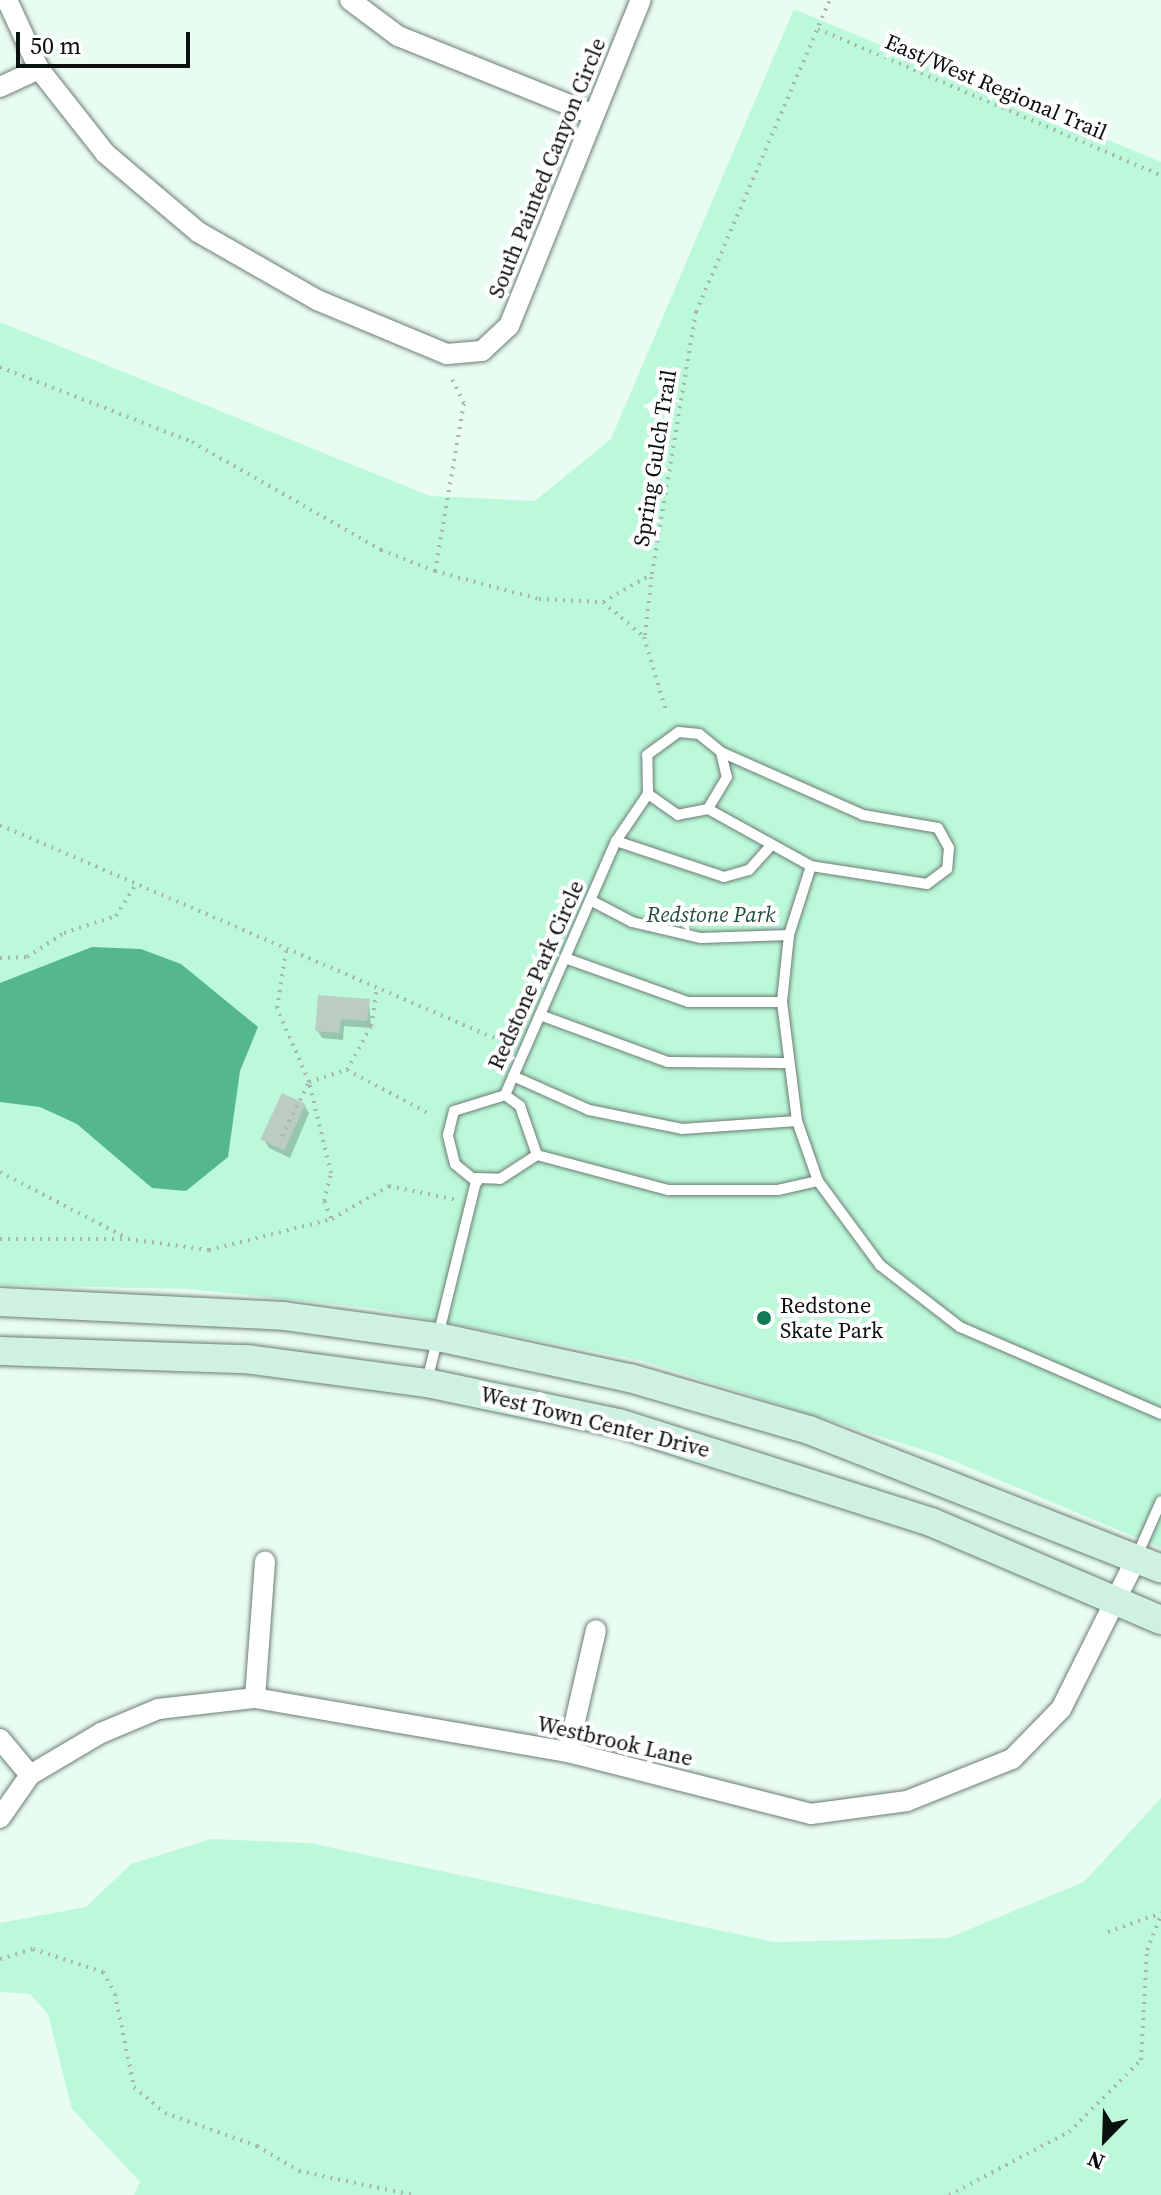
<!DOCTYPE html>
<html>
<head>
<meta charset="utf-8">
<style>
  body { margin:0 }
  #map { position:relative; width:1161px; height:2195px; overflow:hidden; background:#e9fcf1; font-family:"Source Serif 4",serif }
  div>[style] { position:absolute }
  .green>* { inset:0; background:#bcf9da }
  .water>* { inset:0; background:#54b88c }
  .shadow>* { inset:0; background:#0003 }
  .building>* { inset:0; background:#bbcdc3; transform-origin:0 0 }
  .path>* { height:4px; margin-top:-2px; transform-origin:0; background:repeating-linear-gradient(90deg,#a6b5ad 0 2px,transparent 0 8px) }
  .roads { filter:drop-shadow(0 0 2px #6c7d74) drop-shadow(0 0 2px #6c7d74) }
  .lane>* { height:10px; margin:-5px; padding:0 5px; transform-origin:5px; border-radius:5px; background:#fff }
  .street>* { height:20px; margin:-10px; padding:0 10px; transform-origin:10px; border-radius:10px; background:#fff }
  .secondary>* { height:28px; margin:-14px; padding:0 14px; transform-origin:14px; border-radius:14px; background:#cef1e2 }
  .dots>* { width:22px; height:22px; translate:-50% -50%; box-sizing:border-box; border:4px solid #fff; border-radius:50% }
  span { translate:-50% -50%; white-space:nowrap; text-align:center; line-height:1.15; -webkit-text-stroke:8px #fff; paint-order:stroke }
  .street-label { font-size:22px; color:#0a100d }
  .park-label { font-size:22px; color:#234d3a; font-style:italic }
  .poi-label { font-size:22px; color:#0a100d }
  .left { translate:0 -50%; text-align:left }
  .north { position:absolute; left:1065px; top:2099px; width:80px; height:80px; -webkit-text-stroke:6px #fff; paint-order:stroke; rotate:203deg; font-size:22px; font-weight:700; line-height:32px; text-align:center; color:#0a100d }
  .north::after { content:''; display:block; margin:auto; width:28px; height:36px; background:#0a100d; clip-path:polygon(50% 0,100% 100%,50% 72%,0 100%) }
  .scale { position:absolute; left:16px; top:32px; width:174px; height:36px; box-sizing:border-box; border:4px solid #0a100d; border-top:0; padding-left:10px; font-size:24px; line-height:28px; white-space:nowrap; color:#0a100d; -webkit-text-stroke:6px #fff; paint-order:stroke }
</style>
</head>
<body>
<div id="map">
  <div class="green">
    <i style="clip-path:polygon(794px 9px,1161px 162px,1161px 1548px,942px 1456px,639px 1360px,370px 1308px,189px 1289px,0 1285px,0 322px,430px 496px,535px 501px,611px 439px)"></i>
    <i style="clip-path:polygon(1161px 1798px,1161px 2195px,134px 2195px,140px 2182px,72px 2109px,48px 2014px,30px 1994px,0 1992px,0 1923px,86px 1907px,131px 1864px,211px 1839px,310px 1843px,774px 1942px,948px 1938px,1084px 1882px)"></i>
  </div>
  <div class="water">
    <i style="clip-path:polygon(92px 947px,141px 949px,181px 964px,258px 1027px,240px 1071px,228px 1157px,186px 1191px,152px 1188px,77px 1124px,40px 1107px,0 1102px,0 983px)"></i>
  </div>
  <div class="shadow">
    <i style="clip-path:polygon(369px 1001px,371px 1028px,344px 1026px,343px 1040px,322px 1038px,317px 1030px)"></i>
    <i style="clip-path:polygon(305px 1106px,309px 1113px,290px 1158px,269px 1148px,264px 1140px)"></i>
  </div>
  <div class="building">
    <i style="clip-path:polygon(318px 995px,370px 999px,367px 1021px,341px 1019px,339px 1033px,315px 1031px)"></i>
    <i style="left:282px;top:1093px;width:26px;height:51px;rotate:25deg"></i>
  </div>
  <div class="path">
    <i style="left:818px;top:29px;width:373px;rotate:23.1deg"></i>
    <i style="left:0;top:367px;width:206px;rotate:21.3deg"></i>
    <i style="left:192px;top:442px;width:218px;rotate:29.7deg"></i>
    <i style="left:381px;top:550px;width:58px;rotate:21.3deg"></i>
    <i style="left:435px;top:571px;width:108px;rotate:15.1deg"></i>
    <i style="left:539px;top:599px;width:64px;rotate:2.7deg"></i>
    <i style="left:603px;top:602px;width:56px;rotate:-29.7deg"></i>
    <i style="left:652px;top:574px;width:266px;rotate:-80.5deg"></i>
    <i style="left:696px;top:312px;width:340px;rotate:-66.8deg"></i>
    <i style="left:435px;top:571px;width:170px;rotate:-80.2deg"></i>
    <i style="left:464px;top:403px;width:30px;rotate:-117deg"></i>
    <i style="left:603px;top:602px;width:54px;rotate:40.5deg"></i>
    <i style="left:644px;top:637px;width:77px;rotate:73.4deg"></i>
    <i style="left:645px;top:635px;width:61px;rotate:-83.5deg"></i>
    <i style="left:0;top:825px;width:553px;rotate:23.32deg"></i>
    <i style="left:0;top:958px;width:27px;rotate:-2deg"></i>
    <i style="left:27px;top:957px;width:44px;rotate:-33deg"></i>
    <i style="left:64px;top:933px;width:55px;rotate:-18.1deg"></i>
    <i style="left:116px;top:916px;width:39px;rotate:-58deg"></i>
    <i style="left:347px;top:1070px;width:50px;rotate:-61.4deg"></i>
    <i style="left:371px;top:1026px;width:38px;rotate:-81deg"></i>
    <i style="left:282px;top:1136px;width:60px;rotate:-63.4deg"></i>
    <i style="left:309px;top:1082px;width:81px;rotate:-113.4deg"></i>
    <i style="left:277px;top:1008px;width:58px;rotate:-81deg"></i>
    <i style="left:0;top:1172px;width:141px;rotate:27.5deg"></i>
    <i style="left:331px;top:1218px;width:18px;rotate:-112deg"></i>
    <i style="left:324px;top:1201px;width:29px;rotate:-76deg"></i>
    <i style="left:331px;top:1173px;width:94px;rotate:-103.6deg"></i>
    <i style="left:309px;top:1082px;width:40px;rotate:-18deg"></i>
    <i style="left:347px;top:1070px;width:96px;rotate:27.9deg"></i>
    <i style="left:0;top:1239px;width:128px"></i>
    <i style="left:128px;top:1239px;width:82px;rotate:7.7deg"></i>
    <i style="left:209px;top:1250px;width:127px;rotate:-14.1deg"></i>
    <i style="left:332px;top:1219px;width:66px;rotate:-30.1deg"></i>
    <i style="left:389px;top:1186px;width:69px;rotate:11.6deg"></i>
    <i style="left:1108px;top:1932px;width:56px;rotate:-19.7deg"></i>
    <i style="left:0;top:1959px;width:34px;rotate:-17deg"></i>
    <i style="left:33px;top:1949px;width:74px;rotate:18.2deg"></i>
    <i style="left:103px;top:1972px;width:25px;rotate:61deg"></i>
    <i style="left:115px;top:1994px;width:95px;rotate:78.5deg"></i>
    <i style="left:134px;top:2087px;width:40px;rotate:40deg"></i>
    <i style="left:165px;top:2113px;width:98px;rotate:19.7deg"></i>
    <i style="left:257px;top:2146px;width:49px;rotate:30.8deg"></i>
    <i style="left:299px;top:2171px;width:116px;rotate:11.9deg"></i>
    <i style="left:949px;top:2195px;width:136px;rotate:-27.7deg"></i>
    <i style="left:1069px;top:2132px;width:102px;rotate:-45deg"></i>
    <i style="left:1141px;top:2060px;width:110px;rotate:-86.9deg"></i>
    <i style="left:1147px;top:1950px;width:38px;rotate:-68deg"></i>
  </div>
  <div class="roads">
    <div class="lane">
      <i style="left:721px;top:752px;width:155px;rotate:23.9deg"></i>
      <i style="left:863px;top:815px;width:76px;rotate:9.8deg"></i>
      <i style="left:938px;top:828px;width:23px;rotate:61deg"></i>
      <i style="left:949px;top:848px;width:21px;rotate:95deg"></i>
      <i style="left:947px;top:869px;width:25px;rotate:143deg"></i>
      <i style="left:927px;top:884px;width:117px;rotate:-171.2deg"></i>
      <i style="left:811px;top:866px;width:72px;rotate:107.7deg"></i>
      <i style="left:789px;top:935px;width:67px;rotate:96deg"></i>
      <i style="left:782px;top:1002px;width:120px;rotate:82.8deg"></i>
      <i style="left:797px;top:1121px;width:64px;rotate:70.7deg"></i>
      <i style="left:818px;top:1181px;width:104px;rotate:53.6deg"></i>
      <i style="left:880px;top:1265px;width:101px;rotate:37.8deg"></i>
      <i style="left:960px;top:1327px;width:219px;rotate:23.4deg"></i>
      <i style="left:708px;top:809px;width:118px;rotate:29deg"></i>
      <i style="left:616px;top:841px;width:114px;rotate:18.4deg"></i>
      <i style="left:724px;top:877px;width:26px;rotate:-16deg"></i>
      <i style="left:749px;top:870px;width:31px;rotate:-48deg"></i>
      <i style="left:590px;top:900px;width:47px;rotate:27.6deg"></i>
      <i style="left:632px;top:922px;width:71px;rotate:13.1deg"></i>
      <i style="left:701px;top:938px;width:88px;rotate:-2deg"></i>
      <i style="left:565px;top:958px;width:131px;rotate:19.7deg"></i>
      <i style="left:688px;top:1002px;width:94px"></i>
      <i style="left:540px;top:1015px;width:136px;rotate:20.2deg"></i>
      <i style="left:668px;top:1062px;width:117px;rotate:0.5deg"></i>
      <i style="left:513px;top:1076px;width:83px;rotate:24.1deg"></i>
      <i style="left:589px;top:1110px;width:95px;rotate:11.5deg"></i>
      <i style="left:682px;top:1129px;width:115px;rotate:-4deg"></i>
      <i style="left:505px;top:1095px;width:19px;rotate:36deg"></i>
      <i style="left:520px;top:1106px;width:52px;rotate:70.9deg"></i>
      <i style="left:477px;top:1182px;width:28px;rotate:-141deg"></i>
      <i style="left:455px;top:1164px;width:30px;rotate:-104deg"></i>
      <i style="left:448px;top:1135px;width:25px;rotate:-76deg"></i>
      <i style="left:454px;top:1111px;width:53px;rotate:-17.4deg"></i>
      <i style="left:505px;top:1095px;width:277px;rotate:-66.4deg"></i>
      <i style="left:616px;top:841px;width:57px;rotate:-55.8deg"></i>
      <i style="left:648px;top:794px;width:39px;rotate:-91deg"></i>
      <i style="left:647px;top:755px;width:39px;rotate:-36deg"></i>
      <i style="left:679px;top:732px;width:20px;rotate:6deg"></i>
      <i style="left:699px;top:734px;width:28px;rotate:39deg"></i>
      <i style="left:721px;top:752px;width:26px;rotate:77deg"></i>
      <i style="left:727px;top:777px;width:37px;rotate:121deg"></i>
      <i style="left:708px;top:809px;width:31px;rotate:169deg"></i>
      <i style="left:678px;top:815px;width:37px;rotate:-145deg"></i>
      <i style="left:427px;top:1381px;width:209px;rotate:-76.2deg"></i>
      <i style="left:477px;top:1178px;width:23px;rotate:2deg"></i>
      <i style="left:500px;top:1179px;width:44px;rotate:-33deg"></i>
      <i style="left:537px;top:1155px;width:136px;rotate:15deg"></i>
      <i style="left:668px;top:1190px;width:110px"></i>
      <i style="left:778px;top:1190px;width:41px;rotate:-12.7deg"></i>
      <i style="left:1136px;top:1558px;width:62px;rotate:-66.3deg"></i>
    </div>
    <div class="street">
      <i style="left:7px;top:0;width:76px;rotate:65.1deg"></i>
      <i style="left:39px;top:69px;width:107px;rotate:51.8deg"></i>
      <i style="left:105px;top:153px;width:122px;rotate:40.3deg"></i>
      <i style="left:198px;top:232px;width:137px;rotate:29.7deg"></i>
      <i style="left:317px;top:300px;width:141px;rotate:22.6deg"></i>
      <i style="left:447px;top:354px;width:35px;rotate:-5deg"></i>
      <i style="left:482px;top:351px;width:37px;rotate:-43deg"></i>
      <i style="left:509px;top:326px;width:352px;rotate:-68deg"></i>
      <i style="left:350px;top:0;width:60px;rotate:36.9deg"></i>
      <i style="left:398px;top:36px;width:209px;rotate:21.9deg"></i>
      <i style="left:0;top:87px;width:43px;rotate:-24.8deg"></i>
      <i style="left:255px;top:1698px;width:137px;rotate:-85.8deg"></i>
      <i style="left:0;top:1739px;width:47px;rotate:50.2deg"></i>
      <i style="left:568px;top:1752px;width:125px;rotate:-77.1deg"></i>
      <i style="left:0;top:1818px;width:52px;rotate:-55.1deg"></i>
      <i style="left:30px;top:1775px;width:82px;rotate:-30.6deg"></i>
      <i style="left:101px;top:1733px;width:62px;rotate:-22.8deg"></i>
      <i style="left:158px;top:1709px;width:98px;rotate:-6.5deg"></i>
      <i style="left:255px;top:1698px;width:318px;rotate:9.8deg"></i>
      <i style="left:568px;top:1752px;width:251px;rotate:14.3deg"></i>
      <i style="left:811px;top:1814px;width:97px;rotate:-7.7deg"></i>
      <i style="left:907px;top:1801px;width:113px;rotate:-21.8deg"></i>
      <i style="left:1012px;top:1759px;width:70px;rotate:-45.6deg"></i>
      <i style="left:1061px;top:1709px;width:168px;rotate:-63.4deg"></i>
    </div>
    <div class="secondary">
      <i style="left:0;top:1302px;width:284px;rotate:2.8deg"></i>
      <i style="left:284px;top:1316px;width:155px;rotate:7.8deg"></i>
      <i style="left:438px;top:1337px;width:196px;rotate:12.1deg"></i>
      <i style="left:630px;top:1378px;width:186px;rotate:16.2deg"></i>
      <i style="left:809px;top:1430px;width:378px;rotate:21.5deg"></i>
      <i style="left:0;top:1351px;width:246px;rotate:1.9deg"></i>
      <i style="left:246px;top:1359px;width:183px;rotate:7.6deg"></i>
      <i style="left:427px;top:1383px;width:196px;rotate:11.8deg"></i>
      <i style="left:619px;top:1423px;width:327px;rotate:17.6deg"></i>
      <i style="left:931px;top:1522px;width:250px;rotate:23.1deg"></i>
    </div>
  </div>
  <div class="dots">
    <i style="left:764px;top:1318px;background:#117b56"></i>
  </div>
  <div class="street-label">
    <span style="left:996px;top:87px;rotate:23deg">East/West Regional Trail</span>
    <span style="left:547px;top:168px;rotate:-68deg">South Painted Canyon Circle</span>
    <span style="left:655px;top:458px;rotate:-81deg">Spring Gulch Trail</span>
    <span style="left:536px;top:975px;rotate:-66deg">Redstone Park Circle</span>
    <span style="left:595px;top:1422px;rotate:14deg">West Town Center Drive</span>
    <span style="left:615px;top:1741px;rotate:13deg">Westbrook Lane</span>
  </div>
  <div class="park-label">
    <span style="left:711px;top:915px">Redstone Park</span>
  </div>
  <div class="poi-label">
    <span class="left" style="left:780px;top:1318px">Redstone<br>Skate Park</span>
  </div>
  <div class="north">N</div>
  <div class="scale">50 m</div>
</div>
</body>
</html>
